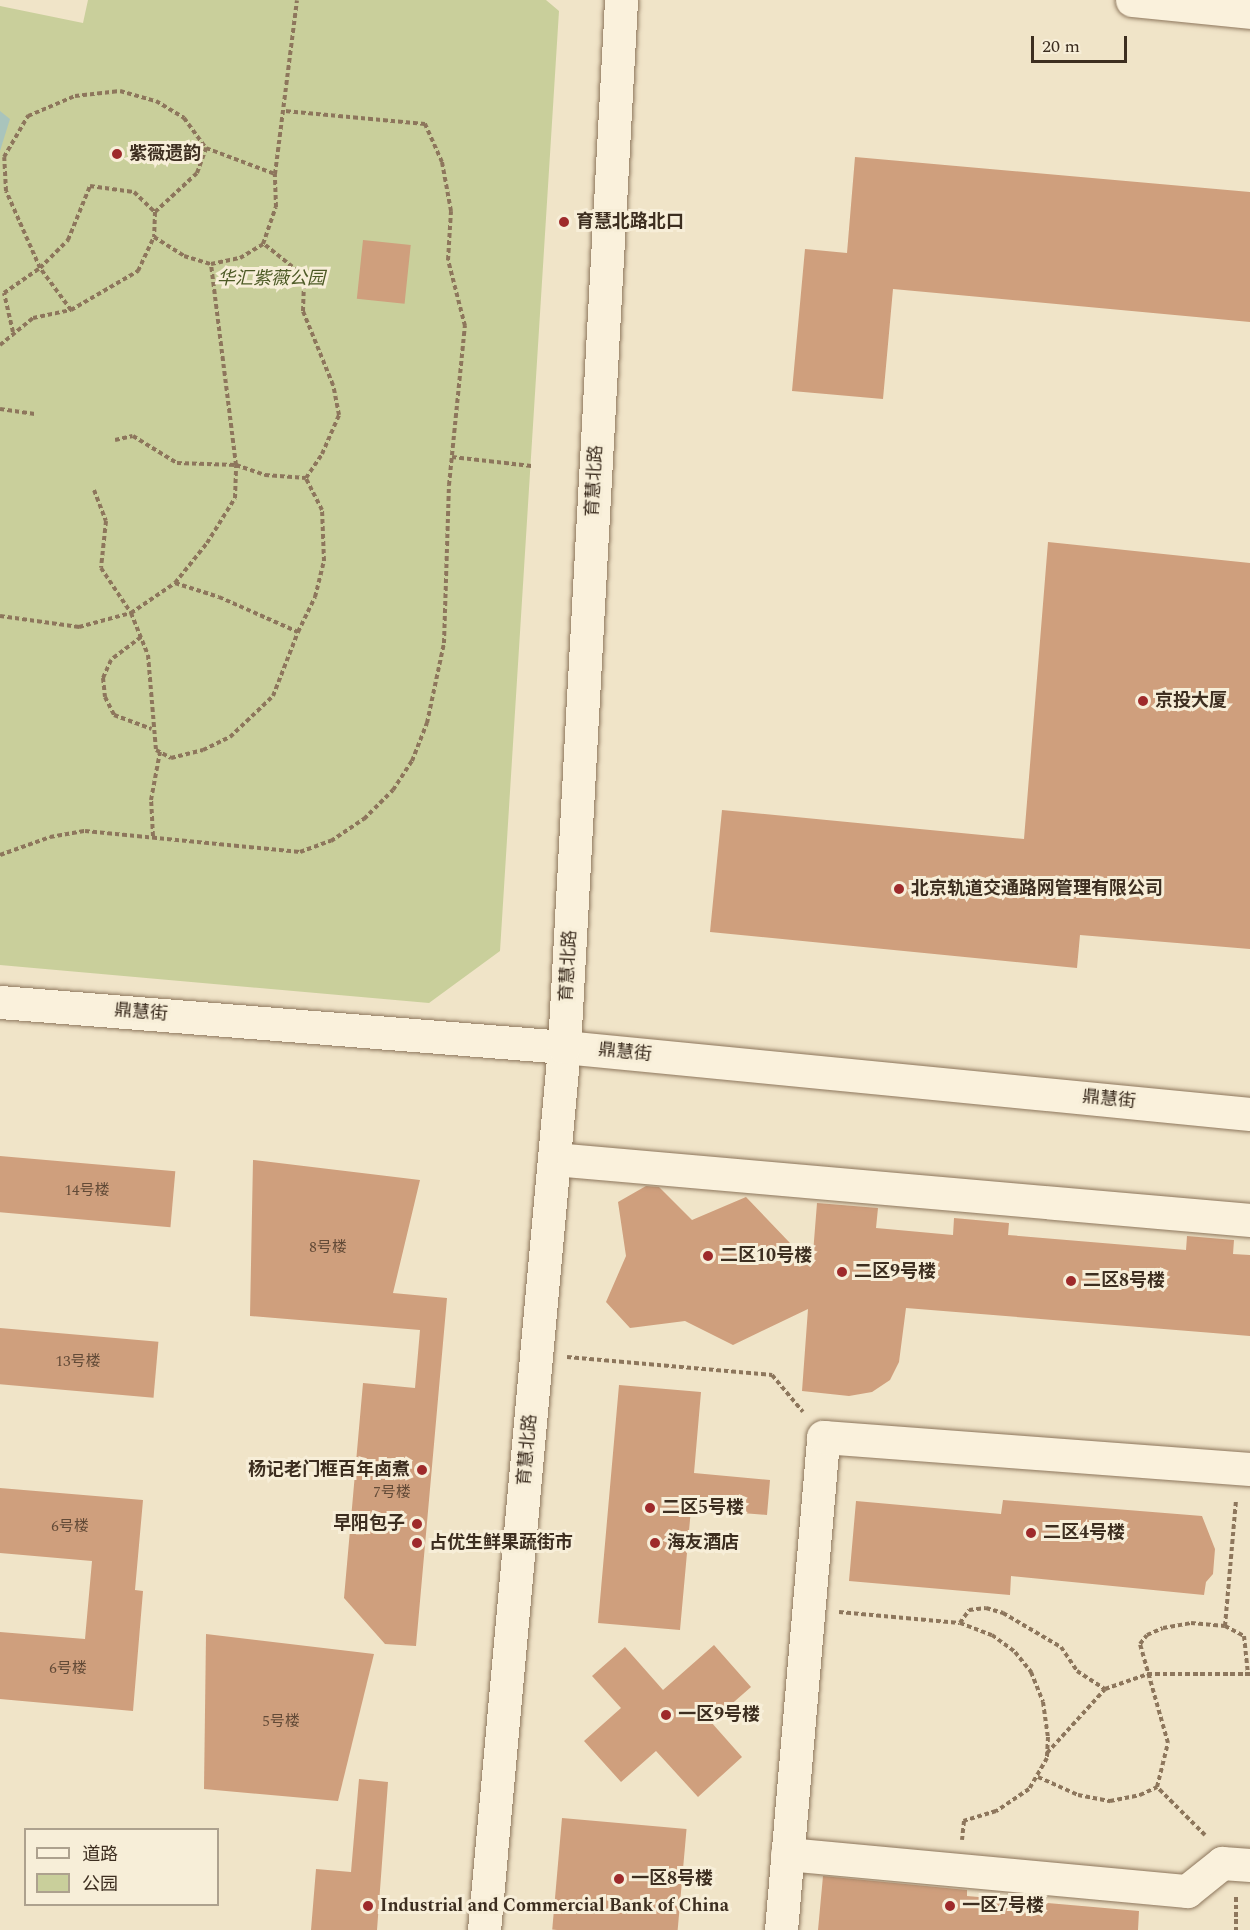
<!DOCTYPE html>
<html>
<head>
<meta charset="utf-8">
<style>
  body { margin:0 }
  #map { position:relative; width:1250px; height:1930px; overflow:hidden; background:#f0e4c8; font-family:Spectral,"Noto Sans SC",serif }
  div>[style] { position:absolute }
  .green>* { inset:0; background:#c9cf9b }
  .water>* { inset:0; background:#a9c4bc }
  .building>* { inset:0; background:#cf9f7d; transform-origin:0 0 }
  .path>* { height:4px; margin-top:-2px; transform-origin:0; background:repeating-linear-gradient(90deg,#8d765c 0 4.5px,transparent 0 7.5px) }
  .roads { filter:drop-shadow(0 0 2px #8d765c) drop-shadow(0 0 2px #8d765c) }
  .minor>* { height:33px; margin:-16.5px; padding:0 16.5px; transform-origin:16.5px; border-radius:16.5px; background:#faf1dc }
  .dots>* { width:16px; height:16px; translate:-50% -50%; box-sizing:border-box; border:3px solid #f7eed8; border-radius:50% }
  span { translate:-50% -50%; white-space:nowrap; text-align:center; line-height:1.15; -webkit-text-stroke:6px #f7eed8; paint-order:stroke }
  .number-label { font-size:15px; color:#624a37 }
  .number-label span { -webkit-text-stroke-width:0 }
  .poi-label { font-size:18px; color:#3d2e20; font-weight:700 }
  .left { translate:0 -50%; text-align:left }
  .right { translate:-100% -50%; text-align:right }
  .park-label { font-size:18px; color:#4d5a26; font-style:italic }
  .street-label { font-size:18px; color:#3d2e20 }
  .legend { position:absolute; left:24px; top:1828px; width:195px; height:78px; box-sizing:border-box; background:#f7eed8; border:2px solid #ada18e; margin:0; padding:8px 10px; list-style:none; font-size:18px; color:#3d2e20 }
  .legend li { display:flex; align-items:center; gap:12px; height:30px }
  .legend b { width:30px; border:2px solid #ada18e }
  .scale { position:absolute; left:1031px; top:36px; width:96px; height:27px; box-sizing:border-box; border:3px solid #3d2e20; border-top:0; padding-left:8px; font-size:18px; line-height:21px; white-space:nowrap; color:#3d2e20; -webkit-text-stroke:4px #f7eed8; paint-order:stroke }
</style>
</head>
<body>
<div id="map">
  <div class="green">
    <i style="clip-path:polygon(88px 0,546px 0,559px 11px,500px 951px,429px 1003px,0 965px,0 6px,83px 23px)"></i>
  </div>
  <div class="water">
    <i style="clip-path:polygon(0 111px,10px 119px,0 151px)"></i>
  </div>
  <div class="building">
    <i style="clip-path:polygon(855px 157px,1250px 192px,1250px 322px,893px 289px,883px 399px,792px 391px,805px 249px,847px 253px)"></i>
    <i style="left:363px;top:240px;width:48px;height:59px;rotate:6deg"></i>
    <i style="clip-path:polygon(1048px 542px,1250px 563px,1250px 949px,1080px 935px,1077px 968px,710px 932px,722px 810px,1024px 839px)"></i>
    <i style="left:0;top:1156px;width:176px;height:56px;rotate:5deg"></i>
    <i style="clip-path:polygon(253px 1160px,420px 1180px,393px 1293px,447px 1298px,416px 1646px,385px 1644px,344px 1598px,363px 1383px,415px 1388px,420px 1330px,250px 1316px)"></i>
    <i style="clip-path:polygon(646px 1186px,659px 1187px,692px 1220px,746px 1197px,812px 1266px,817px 1203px,878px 1208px,876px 1228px,953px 1235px,954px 1218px,1009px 1223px,1008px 1235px,1186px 1250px,1187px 1236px,1234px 1240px,1233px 1254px,1250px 1255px,1250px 1336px,906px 1308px,899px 1362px,890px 1380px,872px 1392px,849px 1396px,802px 1391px,808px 1309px,733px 1345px,685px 1321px,630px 1328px,606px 1302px,626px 1256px,618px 1202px)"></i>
    <i style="left:0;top:1328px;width:159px;height:56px;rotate:5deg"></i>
    <i style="clip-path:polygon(619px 1385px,701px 1392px,694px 1473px,770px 1480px,767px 1515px,691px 1509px,680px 1630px,598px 1623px)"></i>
    <i style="clip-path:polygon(0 1488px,143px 1500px,135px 1590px,143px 1591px,133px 1711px,0 1699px,0 1632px,85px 1639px,92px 1561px,0 1553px)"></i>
    <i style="clip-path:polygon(1003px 1500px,1202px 1516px,1215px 1549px,1213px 1574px,1206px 1582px,1204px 1595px,1011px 1576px,1010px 1595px,849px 1581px,856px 1501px,1001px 1514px)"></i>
    <i style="clip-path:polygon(206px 1634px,374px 1654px,338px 1801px,204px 1789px)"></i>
    <i style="clip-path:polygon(714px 1645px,751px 1687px,711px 1722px,742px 1757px,698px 1797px,656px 1751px,621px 1782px,584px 1741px,621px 1708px,592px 1676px,625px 1647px,663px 1690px)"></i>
    <i style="clip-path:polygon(359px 1779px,388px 1782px,377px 1930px,311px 1930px,316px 1869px,351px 1872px)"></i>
    <i style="left:562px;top:1818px;width:125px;height:112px;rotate:5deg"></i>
    <i style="clip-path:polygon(823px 1876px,967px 1890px,967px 1896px,1139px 1911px,1138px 1930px,818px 1930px)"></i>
  </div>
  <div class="path">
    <i style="left:155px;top:212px;width:57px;rotate:-42.9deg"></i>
    <i style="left:197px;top:173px;width:27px;rotate:-70deg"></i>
    <i style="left:71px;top:310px;width:52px;rotate:-126.4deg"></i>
    <i style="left:40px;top:268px;width:84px;rotate:-113.8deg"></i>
    <i style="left:6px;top:191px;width:34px;rotate:-93deg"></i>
    <i style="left:4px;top:157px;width:48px;rotate:-59.7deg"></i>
    <i style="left:28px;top:116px;width:51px;rotate:-23.1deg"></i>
    <i style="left:75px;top:96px;width:45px;rotate:-6.3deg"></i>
    <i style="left:120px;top:91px;width:37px;rotate:16deg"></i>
    <i style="left:156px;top:101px;width:33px;rotate:31deg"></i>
    <i style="left:184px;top:118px;width:37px;rotate:54deg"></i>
    <i style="left:206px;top:148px;width:74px;rotate:20.6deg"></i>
    <i style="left:13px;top:332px;width:40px;rotate:-103deg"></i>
    <i style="left:4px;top:293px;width:44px;rotate:-34.8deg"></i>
    <i style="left:40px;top:268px;width:40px;rotate:-45deg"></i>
    <i style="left:68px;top:240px;width:58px;rotate:-67.8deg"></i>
    <i style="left:90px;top:186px;width:44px;rotate:7.8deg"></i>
    <i style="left:134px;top:192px;width:29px;rotate:44deg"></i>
    <i style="left:155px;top:212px;width:25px;rotate:92deg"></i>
    <i style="left:0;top:345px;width:43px;rotate:-39.3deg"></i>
    <i style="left:33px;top:318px;width:39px;rotate:-12deg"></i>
    <i style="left:71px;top:310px;width:78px;rotate:-30.2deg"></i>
    <i style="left:138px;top:271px;width:38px;rotate:-65deg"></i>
    <i style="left:154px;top:237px;width:36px;rotate:32deg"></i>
    <i style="left:184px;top:256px;width:28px;rotate:17deg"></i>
    <i style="left:211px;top:264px;width:30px;rotate:-12deg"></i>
    <i style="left:240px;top:258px;width:27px;rotate:-31deg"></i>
    <i style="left:263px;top:244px;width:39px;rotate:-71deg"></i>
    <i style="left:276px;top:207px;width:33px;rotate:-92deg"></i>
    <i style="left:275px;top:174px;width:175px;rotate:-82.8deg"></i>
    <i style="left:0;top:409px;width:37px;rotate:8deg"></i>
    <i style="left:115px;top:440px;width:18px;rotate:-13deg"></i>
    <i style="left:133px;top:436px;width:52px;rotate:31.5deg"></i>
    <i style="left:177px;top:463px;width:59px;rotate:1.9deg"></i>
    <i style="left:236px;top:465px;width:31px;rotate:19deg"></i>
    <i style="left:265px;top:475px;width:41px;rotate:4.2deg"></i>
    <i style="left:452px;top:457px;width:80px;rotate:6.5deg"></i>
    <i style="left:94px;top:490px;width:33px;rotate:69deg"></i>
    <i style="left:106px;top:521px;width:47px;rotate:96.1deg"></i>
    <i style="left:101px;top:568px;width:54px;rotate:56.3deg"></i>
    <i style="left:131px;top:613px;width:45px;rotate:68deg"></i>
    <i style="left:148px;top:655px;width:95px;rotate:85.2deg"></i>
    <i style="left:156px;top:750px;width:17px;rotate:28deg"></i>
    <i style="left:171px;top:758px;width:33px;rotate:-14deg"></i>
    <i style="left:203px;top:750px;width:30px;rotate:-26deg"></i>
    <i style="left:230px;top:737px;width:59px;rotate:-43.6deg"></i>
    <i style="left:273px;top:696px;width:69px;rotate:-68.7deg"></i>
    <i style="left:175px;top:583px;width:46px;rotate:17.7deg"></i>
    <i style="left:219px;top:597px;width:86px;rotate:23.9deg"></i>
    <i style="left:298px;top:632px;width:39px;rotate:-64deg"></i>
    <i style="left:315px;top:597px;width:37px;rotate:-76deg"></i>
    <i style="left:324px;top:561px;width:51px;rotate:-92.2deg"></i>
    <i style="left:322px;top:510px;width:36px;rotate:-117deg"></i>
    <i style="left:306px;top:478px;width:29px;rotate:-56deg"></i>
    <i style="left:322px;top:454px;width:43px;rotate:-66.4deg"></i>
    <i style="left:339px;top:415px;width:31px;rotate:-101deg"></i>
    <i style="left:333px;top:385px;width:80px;rotate:-112.1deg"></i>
    <i style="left:303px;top:311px;width:35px;rotate:-88deg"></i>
    <i style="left:304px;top:276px;width:51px;rotate:-141.3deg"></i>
    <i style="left:0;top:616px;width:80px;rotate:7.9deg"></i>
    <i style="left:79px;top:627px;width:54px;rotate:-15.1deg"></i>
    <i style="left:131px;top:613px;width:53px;rotate:-34.3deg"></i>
    <i style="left:175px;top:583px;width:51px;rotate:-51.3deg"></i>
    <i style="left:207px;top:543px;width:53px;rotate:-58.1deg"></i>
    <i style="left:235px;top:498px;width:33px;rotate:-88deg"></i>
    <i style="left:236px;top:465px;width:203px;rotate:-97.1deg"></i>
    <i style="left:141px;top:637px;width:38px;rotate:143deg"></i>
    <i style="left:111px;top:660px;width:20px;rotate:114deg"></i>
    <i style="left:103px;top:678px;width:19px;rotate:84deg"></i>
    <i style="left:105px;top:697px;width:20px;rotate:63deg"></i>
    <i style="left:114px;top:715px;width:40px;rotate:20.2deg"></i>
    <i style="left:153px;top:836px;width:36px;rotate:-93deg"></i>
    <i style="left:151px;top:800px;width:49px;rotate:-79.4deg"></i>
    <i style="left:0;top:855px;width:53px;rotate:-19.8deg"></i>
    <i style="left:50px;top:837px;width:36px;rotate:-10deg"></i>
    <i style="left:85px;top:831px;width:216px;rotate:5.6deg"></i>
    <i style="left:300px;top:852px;width:33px;rotate:-20deg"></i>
    <i style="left:331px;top:841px;width:40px;rotate:-34deg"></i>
    <i style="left:364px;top:819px;width:41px;rotate:-45deg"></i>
    <i style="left:393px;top:790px;width:35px;rotate:-57deg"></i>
    <i style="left:412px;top:761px;width:41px;rotate:-68.5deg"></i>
    <i style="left:427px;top:723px;width:82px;rotate:-78deg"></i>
    <i style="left:444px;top:643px;width:158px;rotate:-88.2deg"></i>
    <i style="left:449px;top:485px;width:160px;rotate:-84.3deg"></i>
    <i style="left:465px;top:326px;width:68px;rotate:-104.4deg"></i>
    <i style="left:448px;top:260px;width:49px;rotate:-86.5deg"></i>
    <i style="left:451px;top:211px;width:50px;rotate:-100.4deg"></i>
    <i style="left:442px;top:162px;width:42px;rotate:-114.1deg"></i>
    <i style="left:425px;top:124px;width:141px;rotate:-174.7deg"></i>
    <i style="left:567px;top:1357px;width:206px;rotate:5deg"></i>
    <i style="left:772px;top:1375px;width:48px;rotate:50deg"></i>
    <i style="left:839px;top:1612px;width:121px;rotate:5.2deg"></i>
    <i style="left:960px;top:1623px;width:16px;rotate:-55deg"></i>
    <i style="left:969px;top:1610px;width:17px;rotate:-7deg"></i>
    <i style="left:986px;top:1608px;width:18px;rotate:16deg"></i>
    <i style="left:1003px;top:1613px;width:67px;rotate:30.4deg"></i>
    <i style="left:1061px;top:1647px;width:29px;rotate:56deg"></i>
    <i style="left:1077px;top:1671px;width:33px;rotate:33deg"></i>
    <i style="left:1105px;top:1689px;width:46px;rotate:-19.2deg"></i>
    <i style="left:1148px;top:1674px;width:102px"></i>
    <i style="left:960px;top:1623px;width:34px;rotate:21deg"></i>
    <i style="left:992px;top:1635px;width:29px;rotate:36deg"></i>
    <i style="left:1015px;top:1652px;width:26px;rotate:51deg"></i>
    <i style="left:1031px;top:1672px;width:32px;rotate:68deg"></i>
    <i style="left:1043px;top:1702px;width:35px;rotate:82deg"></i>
    <i style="left:1048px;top:1737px;width:21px;rotate:93deg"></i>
    <i style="left:1047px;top:1758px;width:36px;rotate:120deg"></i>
    <i style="left:1029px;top:1789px;width:40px;rotate:146deg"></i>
    <i style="left:996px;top:1811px;width:34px;rotate:163deg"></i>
    <i style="left:964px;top:1821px;width:19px;rotate:96deg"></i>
    <i style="left:1225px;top:1626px;width:21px;rotate:28deg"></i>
    <i style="left:1244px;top:1636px;width:37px;rotate:84deg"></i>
    <i style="left:1047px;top:1753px;width:86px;rotate:-47.8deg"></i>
    <i style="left:1038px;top:1777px;width:44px;rotate:24.2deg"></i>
    <i style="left:1078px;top:1795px;width:33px;rotate:11deg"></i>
    <i style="left:1110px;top:1801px;width:31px;rotate:-11deg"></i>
    <i style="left:1140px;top:1795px;width:19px;rotate:-25deg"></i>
    <i style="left:1205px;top:1835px;width:68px;rotate:-135deg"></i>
    <i style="left:1157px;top:1787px;width:45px;rotate:-76deg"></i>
    <i style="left:1168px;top:1743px;width:103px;rotate:-105.8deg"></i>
    <i style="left:1140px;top:1644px;width:11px;rotate:-52deg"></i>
    <i style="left:1147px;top:1635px;width:17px;rotate:-24deg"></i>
    <i style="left:1163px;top:1628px;width:28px;rotate:-10deg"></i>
    <i style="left:1191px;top:1623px;width:34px;rotate:5deg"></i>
    <i style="left:1225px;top:1626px;width:125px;rotate:-85deg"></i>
    <i style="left:1236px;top:1897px;width:33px;rotate:90deg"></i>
  </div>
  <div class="roads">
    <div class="minor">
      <i style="left:1132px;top:0;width:119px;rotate:5.8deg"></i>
      <i style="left:0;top:1002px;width:566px;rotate:4.56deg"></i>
      <i style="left:564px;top:1047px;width:689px;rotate:5.58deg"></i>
      <i style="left:554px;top:1159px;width:699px;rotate:5.01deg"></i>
      <i style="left:787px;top:1854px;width:402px;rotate:5.3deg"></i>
      <i style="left:1187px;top:1891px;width:45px;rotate:-38.7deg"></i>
      <i style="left:1222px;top:1863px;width:28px;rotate:4deg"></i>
      <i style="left:484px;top:1930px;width:887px;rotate:-84.82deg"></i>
      <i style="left:564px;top:1047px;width:1049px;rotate:-86.88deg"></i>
      <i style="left:781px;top:1930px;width:495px;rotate:-85.1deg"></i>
      <i style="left:823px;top:1437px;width:428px;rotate:4.3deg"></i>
    </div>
  </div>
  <div class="dots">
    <i style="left:117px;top:154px;background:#9e2a2b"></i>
    <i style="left:564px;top:222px;background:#9e2a2b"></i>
    <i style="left:1143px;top:701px;background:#9e2a2b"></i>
    <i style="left:899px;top:889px;background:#9e2a2b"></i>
    <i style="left:708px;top:1256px;background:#9e2a2b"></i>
    <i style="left:842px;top:1272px;background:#9e2a2b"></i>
    <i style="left:1071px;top:1281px;background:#9e2a2b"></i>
    <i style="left:422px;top:1470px;background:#9e2a2b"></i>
    <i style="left:650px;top:1508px;background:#9e2a2b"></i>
    <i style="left:417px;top:1524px;background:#9e2a2b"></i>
    <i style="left:1031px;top:1533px;background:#9e2a2b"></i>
    <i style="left:417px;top:1543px;background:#9e2a2b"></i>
    <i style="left:655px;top:1543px;background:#9e2a2b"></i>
    <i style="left:666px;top:1715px;background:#9e2a2b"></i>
    <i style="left:619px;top:1879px;background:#9e2a2b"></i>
    <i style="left:368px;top:1906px;background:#9e2a2b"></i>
    <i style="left:950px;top:1906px;background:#9e2a2b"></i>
  </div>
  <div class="number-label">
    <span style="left:87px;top:1191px">14号楼</span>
    <span style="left:328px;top:1248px">8号楼</span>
    <span style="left:78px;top:1362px">13号楼</span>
    <span style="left:392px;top:1493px">7号楼</span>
    <span style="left:70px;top:1527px">6号楼</span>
    <span style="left:68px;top:1669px">6号楼</span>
    <span style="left:281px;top:1722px">5号楼</span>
  </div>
  <div class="poi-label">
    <span class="left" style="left:129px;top:154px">紫薇遗韵</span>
    <span class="left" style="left:576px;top:222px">育慧北路北口</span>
    <span class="left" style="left:1155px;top:701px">京投大厦</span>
    <span class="left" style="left:911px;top:889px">北京轨道交通路网管理有限公司</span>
    <span class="left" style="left:720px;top:1256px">二区10号楼</span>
    <span class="left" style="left:854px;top:1272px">二区9号楼</span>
    <span class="left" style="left:1083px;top:1281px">二区8号楼</span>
    <span class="right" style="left:410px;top:1470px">杨记老门框百年卤煮</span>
    <span class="left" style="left:662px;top:1508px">二区5号楼</span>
    <span class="right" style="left:405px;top:1524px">早阳包子</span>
    <span class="left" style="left:1043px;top:1533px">二区4号楼</span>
    <span class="left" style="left:429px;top:1543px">占优生鲜果蔬街市</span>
    <span class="left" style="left:667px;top:1543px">海友酒店</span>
    <span class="left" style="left:678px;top:1715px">一区9号楼</span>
    <span class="left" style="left:631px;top:1879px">一区8号楼</span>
    <span class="left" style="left:380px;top:1906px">Industrial and Commercial Bank of China</span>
    <span class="left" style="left:962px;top:1906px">一区7号楼</span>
  </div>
  <div class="park-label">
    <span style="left:271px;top:279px">华汇紫薇公园</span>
  </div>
  <div class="street-label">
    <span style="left:595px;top:481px;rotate:-87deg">育慧北路</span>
    <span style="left:569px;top:966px;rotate:-87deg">育慧北路</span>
    <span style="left:141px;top:1013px;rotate:5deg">鼎慧街</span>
    <span style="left:625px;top:1053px;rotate:6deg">鼎慧街</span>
    <span style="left:1109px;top:1100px;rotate:6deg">鼎慧街</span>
    <span style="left:528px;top:1450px;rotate:-85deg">育慧北路</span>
  </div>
  <ul class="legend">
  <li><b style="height:8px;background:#faf1dc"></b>道路</li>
  <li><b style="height:16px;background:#c9cf9b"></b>公园</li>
  </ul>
  <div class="scale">20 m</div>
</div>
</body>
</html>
